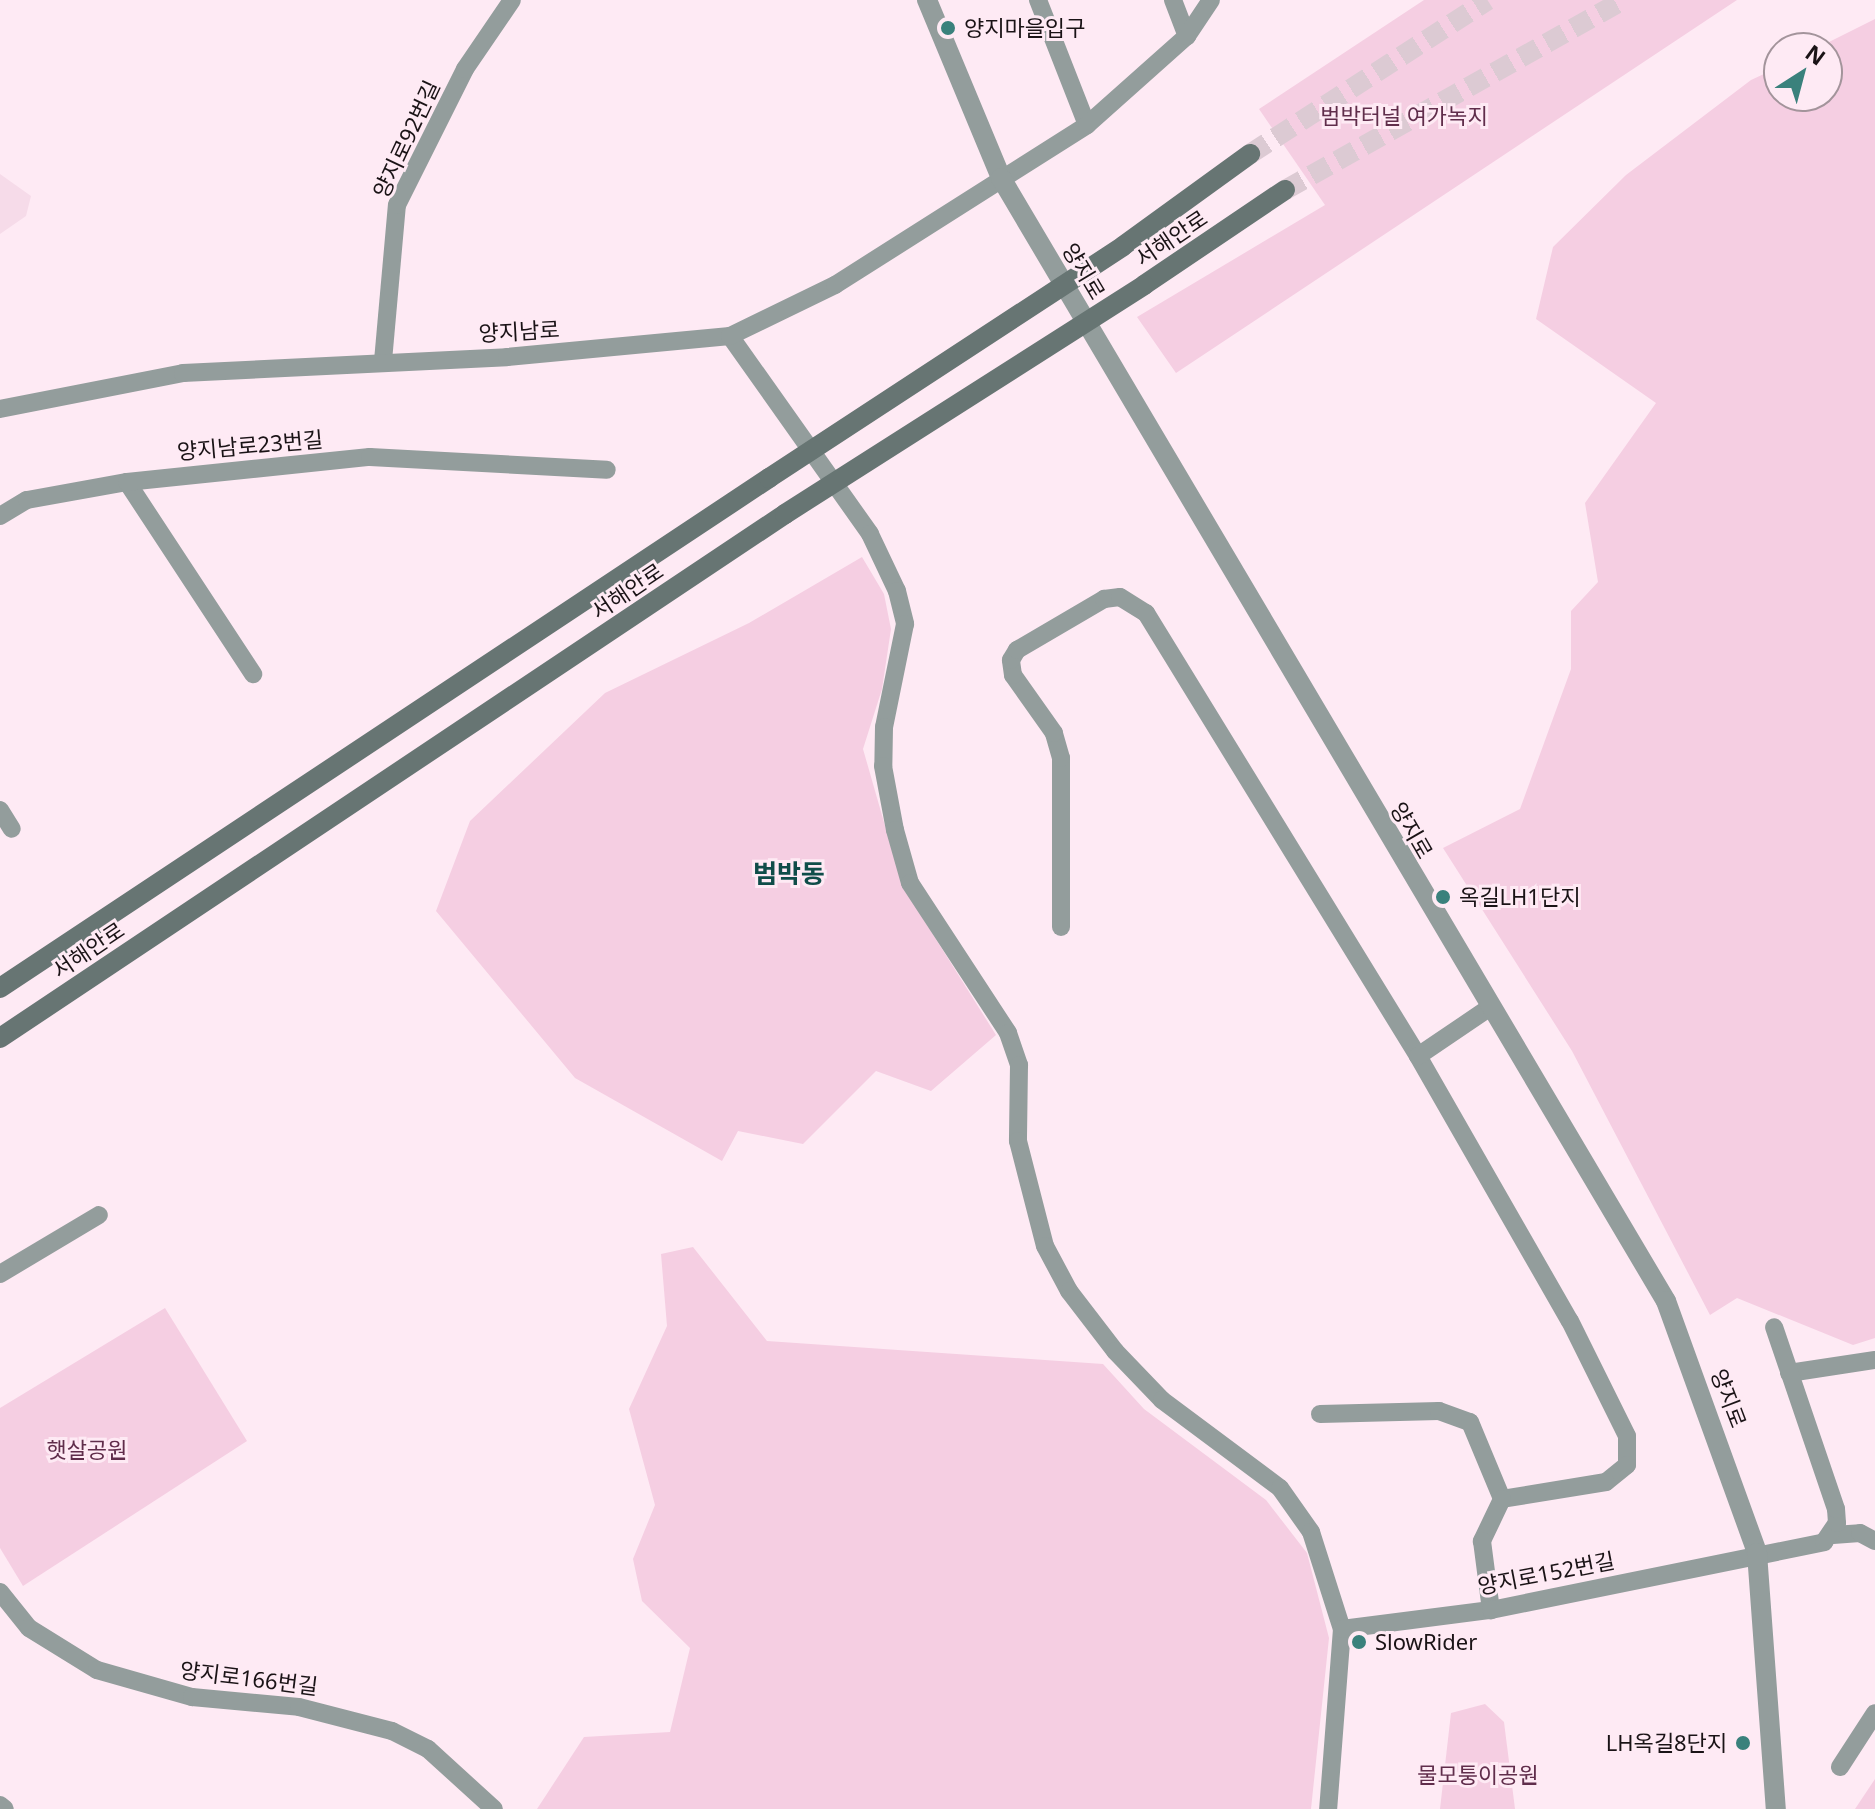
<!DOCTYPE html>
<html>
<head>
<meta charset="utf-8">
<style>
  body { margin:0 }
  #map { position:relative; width:1875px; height:1809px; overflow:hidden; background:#feeaf4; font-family:"Noto Sans","Noto Sans KR",sans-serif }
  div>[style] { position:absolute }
  .built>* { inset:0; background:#f6dbe9 }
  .green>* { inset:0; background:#f5cee2 }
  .secondary-tunnel>* { height:20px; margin-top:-10px; transform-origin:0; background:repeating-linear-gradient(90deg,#dccad3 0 20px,transparent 0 30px) }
  .minor>* { height:18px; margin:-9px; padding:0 9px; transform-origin:9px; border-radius:9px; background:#939d9c }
  .tertiary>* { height:20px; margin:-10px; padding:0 10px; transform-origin:10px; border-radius:10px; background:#939d9c }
  .secondary>* { height:20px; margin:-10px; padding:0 10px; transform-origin:10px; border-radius:10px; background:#677573 }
  .secondary-bridge>* { height:20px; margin:-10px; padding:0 10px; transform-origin:10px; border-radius:10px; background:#677573 }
  .dots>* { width:22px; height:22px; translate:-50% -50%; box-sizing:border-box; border:4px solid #feeaf4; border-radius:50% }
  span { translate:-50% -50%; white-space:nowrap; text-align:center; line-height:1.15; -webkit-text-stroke:6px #feeaf4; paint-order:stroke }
  .poi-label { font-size:22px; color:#1a1316 }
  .left { translate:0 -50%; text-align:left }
  .right { translate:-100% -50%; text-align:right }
  .park-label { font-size:22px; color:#602d4b }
  .street-label { font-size:22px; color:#1a1316 }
  .quarter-label { font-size:26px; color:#0f4d49; font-weight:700 }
  .north { position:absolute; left:1763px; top:32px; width:80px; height:80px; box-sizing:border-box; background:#feeaf4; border:2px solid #a3949b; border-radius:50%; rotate:36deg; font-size:22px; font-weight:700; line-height:32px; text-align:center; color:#1a1316 }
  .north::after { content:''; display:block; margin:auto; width:28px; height:36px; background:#3a817c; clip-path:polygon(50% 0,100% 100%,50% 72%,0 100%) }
</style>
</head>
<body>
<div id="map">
  <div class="built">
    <i style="clip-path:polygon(0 174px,31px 196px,26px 216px,0 234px)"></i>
  </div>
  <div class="green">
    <i style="clip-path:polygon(1424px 0,1737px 0,1176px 373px,1137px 317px,1325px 205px,1259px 109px)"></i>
    <i style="clip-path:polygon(1875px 19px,1875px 1338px,1853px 1345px,1737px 1298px,1710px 1315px,1572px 1051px,1443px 848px,1520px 809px,1571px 669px,1571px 611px,1598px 582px,1585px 503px,1656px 403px,1536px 319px,1553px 247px,1626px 175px,1751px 80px,1779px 67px,1779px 96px,1827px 96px,1827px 48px,1817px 48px)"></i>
    <i style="clip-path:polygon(862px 557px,884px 594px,891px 629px,882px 689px,863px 749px,902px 885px,996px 1035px,931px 1091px,876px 1071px,803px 1144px,738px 1131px,722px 1161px,575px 1078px,436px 911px,470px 821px,605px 693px,749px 623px)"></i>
    <i style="clip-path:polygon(693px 1247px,767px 1341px,1103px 1364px,1144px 1409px,1266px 1500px,1307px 1553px,1329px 1638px,1311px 1809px,537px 1809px,584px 1737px,670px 1732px,690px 1648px,642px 1601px,633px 1559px,655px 1505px,629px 1409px,667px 1326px,661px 1254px)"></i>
    <i style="clip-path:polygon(165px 1308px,247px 1441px,23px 1586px,0 1548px,0 1408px)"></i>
    <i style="clip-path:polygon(1485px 1704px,1504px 1722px,1515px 1809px,1440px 1809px,1451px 1713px)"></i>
    <i style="clip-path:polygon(1875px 1779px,1875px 1809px,1855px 1809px)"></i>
  </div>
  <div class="secondary-tunnel">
    <i style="left:1250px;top:154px;width:283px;rotate:-32.9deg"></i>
    <i style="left:1285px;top:190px;width:389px;rotate:-29.3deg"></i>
  </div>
  <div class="minor">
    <i style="left:1038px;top:0;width:134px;rotate:68.6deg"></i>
    <i style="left:1173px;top:0;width:39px;rotate:69deg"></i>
    <i style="left:730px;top:336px;width:242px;rotate:54.7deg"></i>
    <i style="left:870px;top:534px;width:63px;rotate:64.7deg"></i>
    <i style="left:897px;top:591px;width:34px;rotate:76deg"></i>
    <i style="left:905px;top:624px;width:105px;rotate:101.5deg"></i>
    <i style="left:884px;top:727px;width:39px;rotate:91deg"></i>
    <i style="left:883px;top:766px;width:65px;rotate:79.4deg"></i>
    <i style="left:895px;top:830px;width:55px;rotate:74.2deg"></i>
    <i style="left:910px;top:883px;width:179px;rotate:56.8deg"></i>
    <i style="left:1008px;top:1033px;width:34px;rotate:71deg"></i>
    <i style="left:1019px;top:1065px;width:76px;rotate:90.8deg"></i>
    <i style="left:1018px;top:1141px;width:108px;rotate:75.6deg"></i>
    <i style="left:1045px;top:1246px;width:51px;rotate:61.9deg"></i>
    <i style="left:1069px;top:1291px;width:76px;rotate:52.5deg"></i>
    <i style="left:1115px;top:1351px;width:68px;rotate:46.2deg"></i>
    <i style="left:1162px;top:1400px;width:147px;rotate:36.7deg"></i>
    <i style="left:1280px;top:1488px;width:54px;rotate:54.8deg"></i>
    <i style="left:1311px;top:1532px;width:102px;rotate:72.3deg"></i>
    <i style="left:1342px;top:1629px;width:181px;rotate:94.4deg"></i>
    <i style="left:383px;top:361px;width:157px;rotate:-84.9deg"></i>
    <i style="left:397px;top:205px;width:152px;rotate:-63.4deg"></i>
    <i style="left:465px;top:69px;width:83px;rotate:-55.7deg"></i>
    <i style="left:0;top:409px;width:187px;rotate:-11.1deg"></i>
    <i style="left:183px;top:373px;width:324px;rotate:-2.8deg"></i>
    <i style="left:507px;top:357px;width:224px;rotate:-5.4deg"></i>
    <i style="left:730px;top:336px;width:117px;rotate:-25.9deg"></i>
    <i style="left:835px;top:285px;width:299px;rotate:-32.4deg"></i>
    <i style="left:1087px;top:125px;width:134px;rotate:-41.7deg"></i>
    <i style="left:1187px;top:36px;width:43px;rotate:-56.3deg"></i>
    <i style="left:127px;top:482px;width:230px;rotate:56.7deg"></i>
    <i style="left:0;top:516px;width:31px;rotate:-31deg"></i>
    <i style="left:27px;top:500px;width:102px;rotate:-10.2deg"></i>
    <i style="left:127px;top:482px;width:244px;rotate:-5.9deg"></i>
    <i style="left:370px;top:457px;width:237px;rotate:3.1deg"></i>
    <i style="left:0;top:810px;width:22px;rotate:58deg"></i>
    <i style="left:1061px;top:927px;width:169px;rotate:-90deg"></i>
    <i style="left:1061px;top:758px;width:26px;rotate:-106deg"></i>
    <i style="left:1054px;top:733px;width:71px;rotate:-125.3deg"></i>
    <i style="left:1013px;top:675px;width:15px;rotate:-98deg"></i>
    <i style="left:1011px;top:660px;width:12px;rotate:-59deg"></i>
    <i style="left:1017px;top:650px;width:101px;rotate:-30.4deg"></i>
    <i style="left:1104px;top:599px;width:16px;rotate:-7deg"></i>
    <i style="left:1120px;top:597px;width:31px;rotate:32deg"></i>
    <i style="left:1146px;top:613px;width:520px;rotate:58.45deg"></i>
    <i style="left:1418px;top:1056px;width:305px;rotate:60.2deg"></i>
    <i style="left:1570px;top:1321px;width:128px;rotate:63.6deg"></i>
    <i style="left:1627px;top:1436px;width:29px;rotate:90deg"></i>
    <i style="left:1627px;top:1465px;width:27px;rotate:141deg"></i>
    <i style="left:1606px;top:1482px;width:105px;rotate:170.7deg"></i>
    <i style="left:1418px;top:1056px;width:86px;rotate:-34.1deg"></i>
    <i style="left:0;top:1274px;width:115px;rotate:-30.8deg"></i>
    <i style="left:1789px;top:1373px;width:87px;rotate:-8.6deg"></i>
    <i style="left:1320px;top:1414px;width:119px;rotate:-1.4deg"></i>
    <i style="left:1439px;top:1411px;width:33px;rotate:20deg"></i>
    <i style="left:1470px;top:1422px;width:83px;rotate:67.4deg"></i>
    <i style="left:1502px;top:1499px;width:47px;rotate:115.5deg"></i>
    <i style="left:1482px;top:1541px;width:70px;rotate:82.6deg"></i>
    <i style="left:1833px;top:1535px;width:27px;rotate:-4deg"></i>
    <i style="left:1860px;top:1533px;width:17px;rotate:28deg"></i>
    <i style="left:0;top:1592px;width:46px;rotate:51.1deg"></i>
    <i style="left:29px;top:1628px;width:80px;rotate:31.7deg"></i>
    <i style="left:97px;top:1670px;width:99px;rotate:15.9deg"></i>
    <i style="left:192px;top:1697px;width:107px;rotate:5.3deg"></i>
    <i style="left:299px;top:1707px;width:96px;rotate:14.5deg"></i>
    <i style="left:392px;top:1731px;width:40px;rotate:26.6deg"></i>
    <i style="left:428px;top:1749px;width:89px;rotate:42.3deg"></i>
    <i style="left:1342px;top:1629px;width:150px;rotate:-7.3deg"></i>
    <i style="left:1491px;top:1610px;width:340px;rotate:-11.5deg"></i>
    <i style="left:1824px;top:1542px;width:23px;rotate:-56deg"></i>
    <i style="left:1837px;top:1523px;width:14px;rotate:-94deg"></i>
    <i style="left:1836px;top:1509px;width:192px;rotate:-108.8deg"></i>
    <i style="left:1840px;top:1767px;width:64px;rotate:-57.1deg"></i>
    <i style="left:0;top:1805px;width:6px;rotate:39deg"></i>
  </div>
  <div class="tertiary">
    <i style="left:927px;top:0;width:193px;rotate:67.4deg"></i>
    <i style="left:1001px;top:178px;width:1305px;rotate:59.37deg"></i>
    <i style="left:1666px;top:1301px;width:268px;rotate:70.1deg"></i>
    <i style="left:1757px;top:1553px;width:257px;rotate:85.8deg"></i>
  </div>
  <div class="secondary">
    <i style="left:1123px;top:246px;width:157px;rotate:-35.9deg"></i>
    <i style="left:1144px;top:285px;width:170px;rotate:-34deg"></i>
    <i style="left:0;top:988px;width:923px;rotate:-33.55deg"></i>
    <i style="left:0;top:1038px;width:944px;rotate:-33.72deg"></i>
  </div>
  <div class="secondary-bridge">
    <i style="left:769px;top:478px;width:423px;rotate:-33.2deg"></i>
    <i style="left:785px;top:514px;width:426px;rotate:-32.5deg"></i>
  </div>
  <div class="dots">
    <i style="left:948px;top:28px;background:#3a817c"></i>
    <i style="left:1443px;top:897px;background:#3a817c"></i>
    <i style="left:1359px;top:1642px;background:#3a817c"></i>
    <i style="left:1743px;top:1743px;background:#3a817c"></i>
  </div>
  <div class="poi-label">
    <span class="left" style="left:964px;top:28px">양지마을입구</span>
    <span class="left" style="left:1459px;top:897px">옥길LH1단지</span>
    <span class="left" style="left:1375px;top:1642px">SlowRider</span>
    <span class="right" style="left:1727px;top:1743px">LH옥길8단지</span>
  </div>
  <div class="park-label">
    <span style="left:1404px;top:116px">범박터널 여가녹지</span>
    <span style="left:87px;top:1450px">햇살공원</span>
    <span style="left:1478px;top:1775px">물모퉁이공원</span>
  </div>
  <div class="street-label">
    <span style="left:406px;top:139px;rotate:-65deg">양지로92번길</span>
    <span style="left:1171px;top:238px;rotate:-34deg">서해안로</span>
    <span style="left:1084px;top:271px;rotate:59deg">양지로</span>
    <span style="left:519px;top:331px;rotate:-3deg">양지남로</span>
    <span style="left:250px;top:445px;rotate:-5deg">양지남로23번길</span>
    <span style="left:627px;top:591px;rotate:-34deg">서해안로</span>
    <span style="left:1412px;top:830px;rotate:60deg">양지로</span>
    <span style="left:88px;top:950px;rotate:-34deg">서해안로</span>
    <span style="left:1729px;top:1398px;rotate:69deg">양지로</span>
    <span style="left:1546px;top:1573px;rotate:-11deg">양지로152번길</span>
    <span style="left:249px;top:1678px;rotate:7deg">양지로166번길</span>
  </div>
  <div class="quarter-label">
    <span style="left:789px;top:874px">범박동</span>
  </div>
  <div class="north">N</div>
</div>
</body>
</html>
